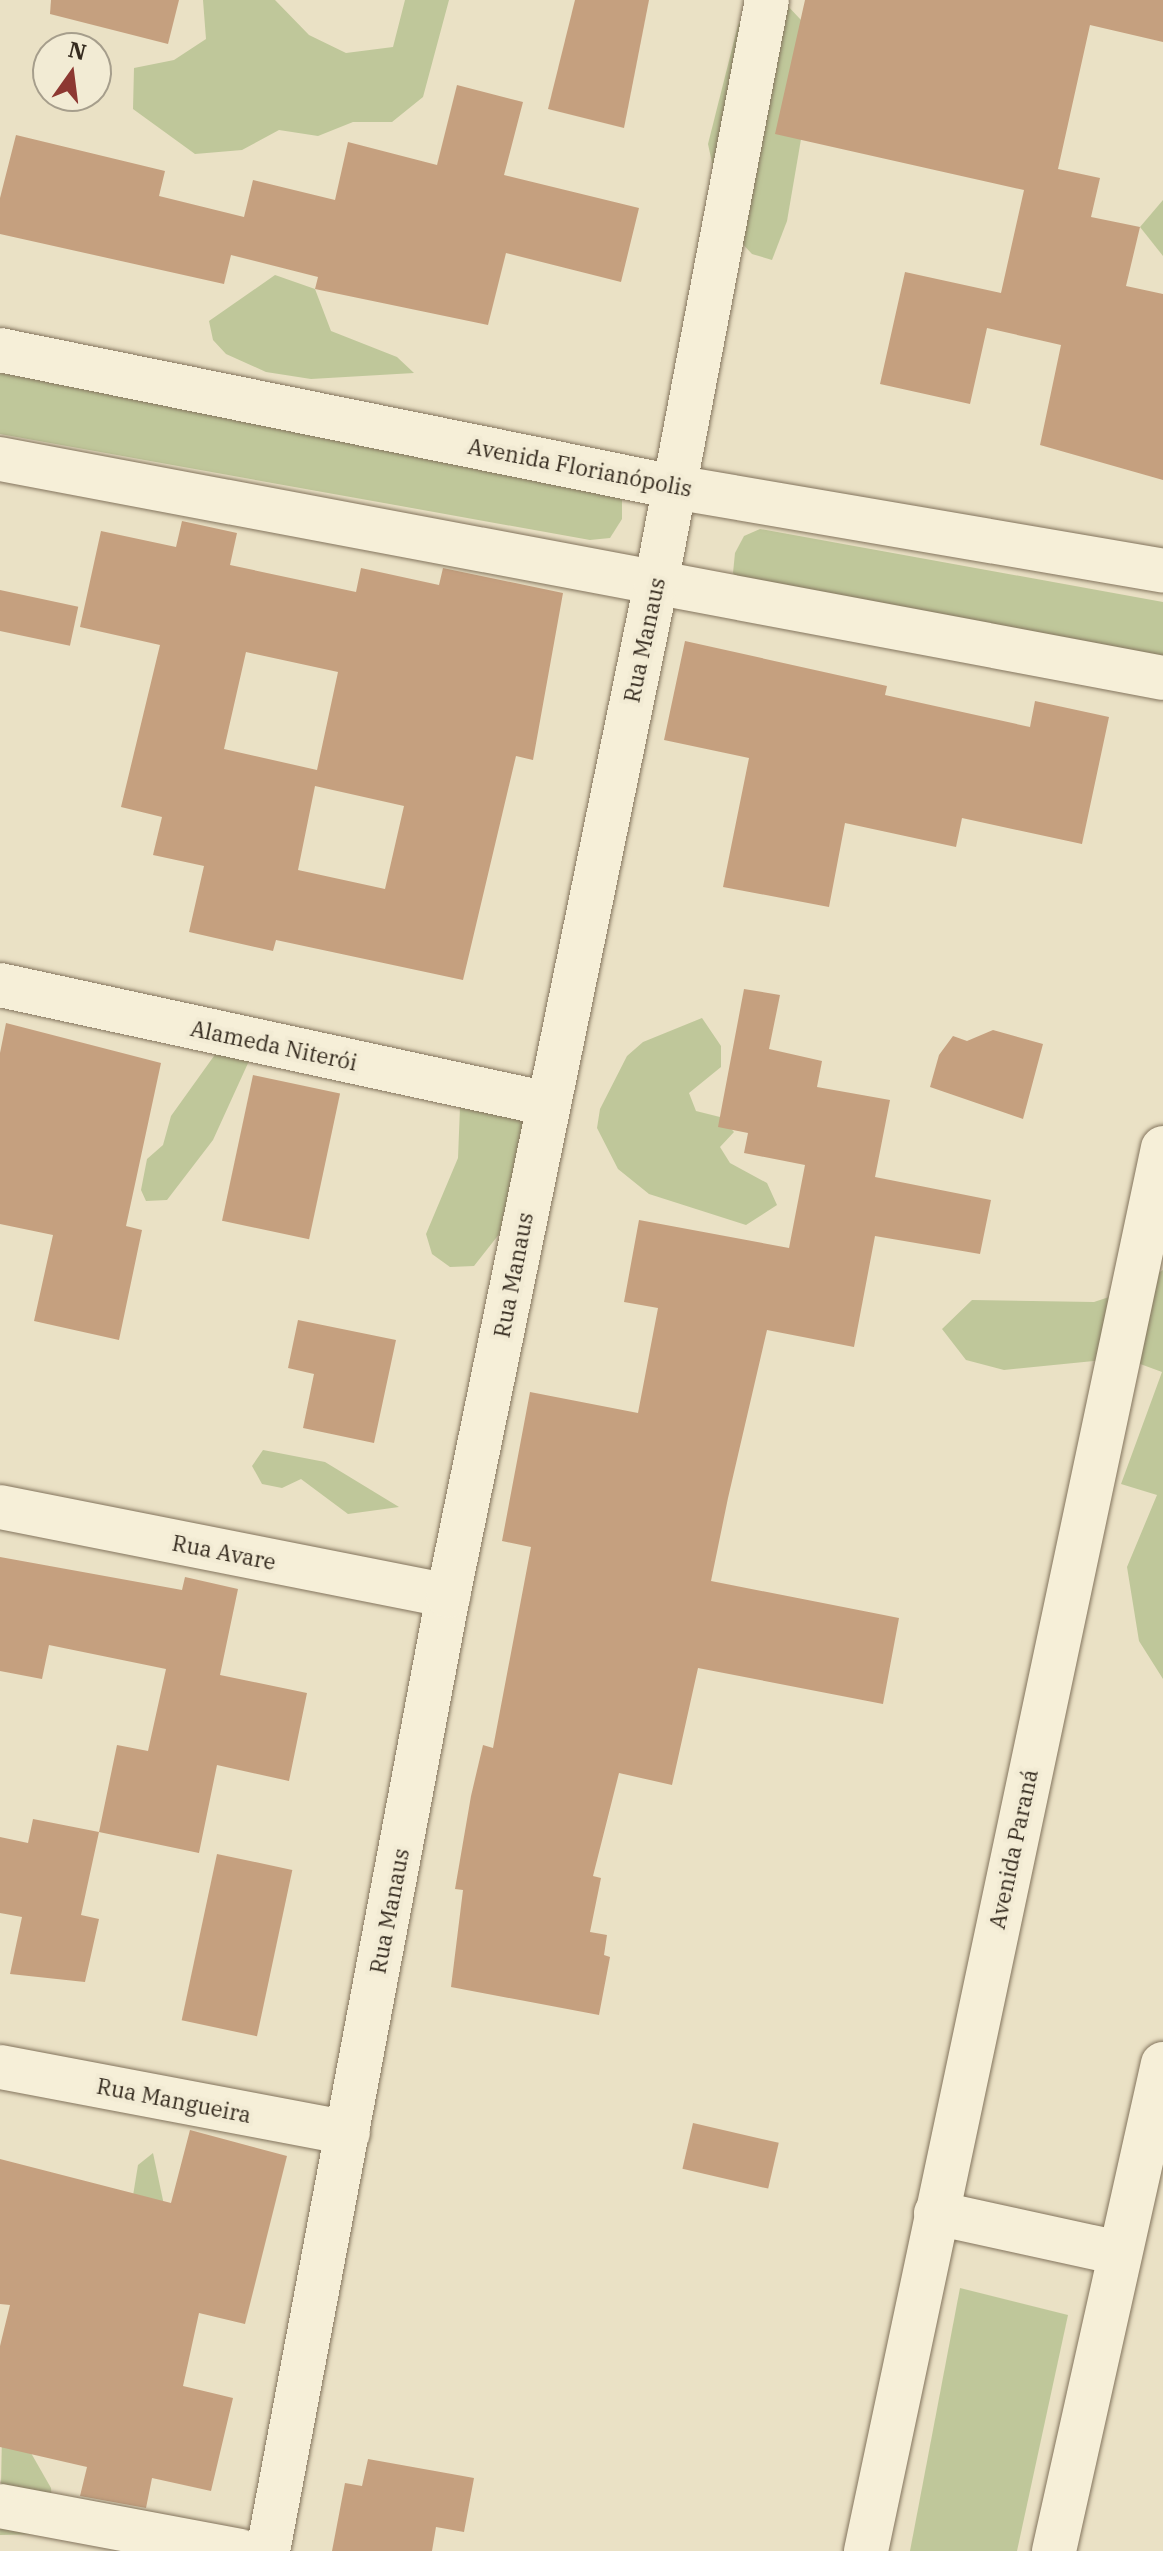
<!DOCTYPE html>
<html>
<head>
<meta charset="utf-8">
<style>
  body { margin:0 }
  #map { position:relative; width:1163px; height:2551px; overflow:hidden; background:#eae1c5; font-family:"IBM Plex Serif",serif }
  div>[style] { position:absolute }
  .green>* { inset:0; background:#bfc79a }
  .building>* { inset:0; background:#c5a07f; transform-origin:0 0 }
  .roads { filter:drop-shadow(0 0 2px #83745d) drop-shadow(0 0 2px #83745d) }
  .street>* { height:44px; margin:-22px; padding:0 22px; transform-origin:22px; border-radius:22px; background:#f6efd8 }
  .secondary>* { height:44px; margin:-22px; padding:0 22px; transform-origin:22px; border-radius:22px; background:#f6efd8 }
  span { translate:-50% -50%; white-space:nowrap; text-align:center; line-height:1.15; -webkit-text-stroke:8px #f2ebd4; paint-order:stroke }
  .street-label { font-size:22px; color:#352b1f }
  .north { position:absolute; left:32px; top:32px; width:80px; height:80px; box-sizing:border-box; background:#f2ebd4; border:2px solid #a69e8c; border-radius:50%; rotate:14deg; font-size:22px; font-weight:700; line-height:32px; text-align:center; color:#352b1f }
  .north::after { content:''; display:block; margin:auto; width:28px; height:36px; background:#8d3832; clip-path:polygon(50% 0,100% 100%,50% 72%,0 100%) }
</style>
</head>
<body>
<div id="map">
  <div class="green">
    <i style="clip-path:polygon(203px 0,275px 0,309px 35px,346px 53px,393px 47px,405px 0,449px 0,423px 97px,392px 122px,353px 122px,318px 136px,279px 130px,242px 150px,195px 154px,133px 109px,134px 68px,174px 60px,206px 39px)"></i>
    <i style="clip-path:polygon(785px 3px,801px 20px,806px 110px,787px 221px,772px 260px,752px 254px,738px 239px,721px 205px,708px 144px,738px 25px,750px 9px)"></i>
    <i style="clip-path:polygon(1163px 200px,1163px 256px,1140px 227px)"></i>
    <i style="clip-path:polygon(275px 275px,315px 289px,331px 331px,397px 357px,414px 373px,311px 379px,266px 372px,226px 354px,213px 340px,209px 321px)"></i>
    <i style="clip-path:polygon(0 373px,607px 481px,622px 496px,622px 519px,610px 538px,590px 540px,0 434px)"></i>
    <i style="clip-path:polygon(760px 529px,1163px 602px,1163px 660px,745px 589px,733px 573px,735px 553px,744px 536px)"></i>
    <i style="clip-path:polygon(702px 1018px,721px 1046px,721px 1067px,689px 1093px,696px 1111px,720px 1117px,734px 1132px,720px 1147px,730px 1163px,767px 1183px,777px 1205px,746px 1225px,649px 1194px,618px 1169px,597px 1128px,600px 1109px,627px 1056px,643px 1042px)"></i>
    <i style="clip-path:polygon(219px 1049px,249px 1061px,213px 1140px,167px 1200px,146px 1201px,141px 1190px,147px 1159px,163px 1145px,171px 1116px)"></i>
    <i style="clip-path:polygon(460px 1107px,527px 1111px,500px 1233px,474px 1266px,450px 1267px,432px 1254px,426px 1234px,458px 1158px)"></i>
    <i style="clip-path:polygon(1163px 1270px,1163px 1679px,1139px 1641px,1127px 1567px,1157px 1495px,1121px 1484px,1162px 1372px,1124px 1358px,1004px 1370px,966px 1360px,942px 1329px,972px 1300px,1094px 1302px,1133px 1289px)"></i>
    <i style="clip-path:polygon(263px 1450px,325px 1462px,399px 1507px,348px 1514px,301px 1479px,282px 1488px,262px 1484px,252px 1466px)"></i>
    <i style="clip-path:polygon(153px 2153px,164px 2205px,130px 2214px,138px 2165px)"></i>
    <i style="clip-path:polygon(960px 2288px,1068px 2315px,1017px 2551px,910px 2551px)"></i>
    <i style="clip-path:polygon(2px 2435px,31px 2453px,51px 2488px,53px 2517px,43px 2534px,0 2535px)"></i>
  </div>
  <div class="building">
    <i style="clip-path:polygon(51px 0,179px 0,168px 44px,50px 14px)"></i>
    <i style="clip-path:polygon(575px 0,649px 0,624px 128px,548px 109px)"></i>
    <i style="clip-path:polygon(805px 0,1163px 0,1163px 42px,1090px 25px,1058px 169px,1100px 178px,1091px 217px,1140px 227px,1126px 286px,1163px 294px,1163px 480px,1040px 445px,1061px 345px,987px 328px,970px 404px,880px 384px,905px 272px,1001px 293px,1024px 190px,775px 134px)"></i>
    <i style="clip-path:polygon(457px 85px,523px 102px,504px 175px,639px 208px,621px 282px,506px 253px,488px 325px,315px 289px,318px 277px,231px 255px,224px 284px,0 234px,0 198px,16px 135px,165px 171px,159px 196px,244px 217px,253px 180px,335px 200px,348px 142px,437px 165px)"></i>
    <i style="clip-path:polygon(evenodd,182px 521px,237px 533px,230px 565px,356px 592px,361px 568px,439px 585px,443px 568px,563px 593px,533px 760px,516px 756px,463px 980px,276px 940px,273px 951px,189px 932px,204px 866px,153px 855px,162px 817px,121px 807px,160px 645px,80px 627px,101px 531px,176px 547px,182px 521px,246px 652px,338px 672px,317px 770px,224px 749px,246px 652px,182px 521px,315px 786px,404px 806px,385px 889px,298px 870px,315px 786px)"></i>
    <i style="left:0;top:590px;width:80px;height:40px;rotate:12deg"></i>
    <i style="clip-path:polygon(685px 641px,887px 686px,885px 695px,1030px 727px,1035px 701px,1109px 717px,1082px 844px,962px 818px,956px 847px,845px 823px,829px 907px,723px 887px,749px 758px,664px 740px)"></i>
    <i style="clip-path:polygon(744px 989px,780px 995px,769px 1049px,822px 1061px,817px 1087px,890px 1100px,875px 1177px,991px 1200px,980px 1254px,875px 1236px,854px 1347px,767px 1330px,728px 1498px,711px 1581px,899px 1618px,883px 1704px,698px 1668px,672px 1785px,619px 1773px,593px 1876px,601px 1878px,590px 1932px,607px 1935px,604px 1955px,610px 1957px,599px 2015px,451px 1987px,463px 1890px,455px 1889px,471px 1796px,483px 1745px,493px 1748px,531px 1547px,502px 1541px,530px 1392px,638px 1413px,658px 1308px,624px 1302px,639px 1220px,789px 1248px,805px 1165px,744px 1153px,748px 1133px,718px 1127px)"></i>
    <i style="clip-path:polygon(6px 1023px,161px 1063px,126px 1226px,142px 1230px,119px 1340px,34px 1321px,53px 1235px,0 1224px,0 1053px)"></i>
    <i style="clip-path:polygon(993px 1030px,1043px 1044px,1023px 1119px,930px 1087px,939px 1055px,953px 1036px,967px 1041px)"></i>
    <i style="left:253px;top:1075px;width:89px;height:149px;rotate:12deg"></i>
    <i style="clip-path:polygon(298px 1320px,396px 1340px,374px 1443px,303px 1428px,314px 1374px,288px 1368px)"></i>
    <i style="clip-path:polygon(0 1557px,182px 1590px,185px 1577px,238px 1589px,220px 1675px,307px 1693px,289px 1781px,217px 1765px,199px 1853px,99px 1832px,117px 1745px,148px 1751px,166px 1669px,49px 1645px,42px 1679px,0 1671px)"></i>
    <i style="clip-path:polygon(33px 1819px,99px 1832px,81px 1915px,99px 1919px,85px 1982px,10px 1974px,22px 1917px,0 1913px,0 1837px,28px 1843px)"></i>
    <i style="left:217px;top:1854px;width:77px;height:170px;rotate:12deg"></i>
    <i style="left:693px;top:2123px;width:88px;height:47px;rotate:13deg"></i>
    <i style="clip-path:polygon(190px 2130px,287px 2156px,245px 2324px,199px 2313px,183px 2386px,233px 2398px,211px 2491px,152px 2478px,146px 2508px,80px 2496px,87px 2467px,0 2447px,0 2346px,10px 2305px,0 2304px,0 2159px,171px 2203px)"></i>
    <i style="clip-path:polygon(368px 2459px,474px 2478px,464px 2532px,436px 2527px,432px 2551px,332px 2551px,345px 2483px,362px 2486px)"></i>
  </div>
  <div class="roads">
    <div class="street">
      <i style="left:0;top:985px;width:561px;rotate:12.25deg"></i>
      <i style="left:0;top:1507px;width:457px;rotate:11.2deg"></i>
      <i style="left:0;top:2067px;width:354px;rotate:10.7deg"></i>
      <i style="left:0;top:2506px;width:244px;rotate:10.6deg"></i>
    </div>
    <div class="secondary">
      <i style="left:0;top:350px;width:688px;rotate:11.49deg"></i>
      <i style="left:674px;top:487px;width:496px;rotate:9.7deg"></i>
      <i style="left:0;top:459px;width:1183px;rotate:10.66deg"></i>
      <i style="left:936px;top:2213px;width:187px;rotate:12.3deg"></i>
      <i style="left:268px;top:2551px;width:972px;rotate:-79.33deg"></i>
      <i style="left:448px;top:1596px;width:1033px;rotate:-78.39deg"></i>
      <i style="left:656px;top:584px;width:594px;rotate:-79.24deg"></i>
      <i style="left:866px;top:2551px;width:1434px;rotate:-78.05deg"></i>
      <i style="left:1054px;top:2551px;width:499px;rotate:-77.4deg"></i>
    </div>
  </div>
  <div class="street-label">
    <span style="left:580px;top:467px;rotate:11deg">Avenida Florianópolis</span>
    <span style="left:644px;top:640px;rotate:-78deg">Rua Manaus</span>
    <span style="left:274px;top:1045px;rotate:12deg">Alameda Niterói</span>
    <span style="left:513px;top:1275px;rotate:-79deg">Rua Manaus</span>
    <span style="left:224px;top:1552px;rotate:11deg">Rua Avare</span>
    <span style="left:1013px;top:1849px;rotate:-78deg">Avenida Paraná</span>
    <span style="left:389px;top:1911px;rotate:-79deg">Rua Manaus</span>
    <span style="left:174px;top:2100px;rotate:11deg">Rua Mangueira</span>
  </div>
  <div class="north">N</div>
</div>
</body>
</html>
